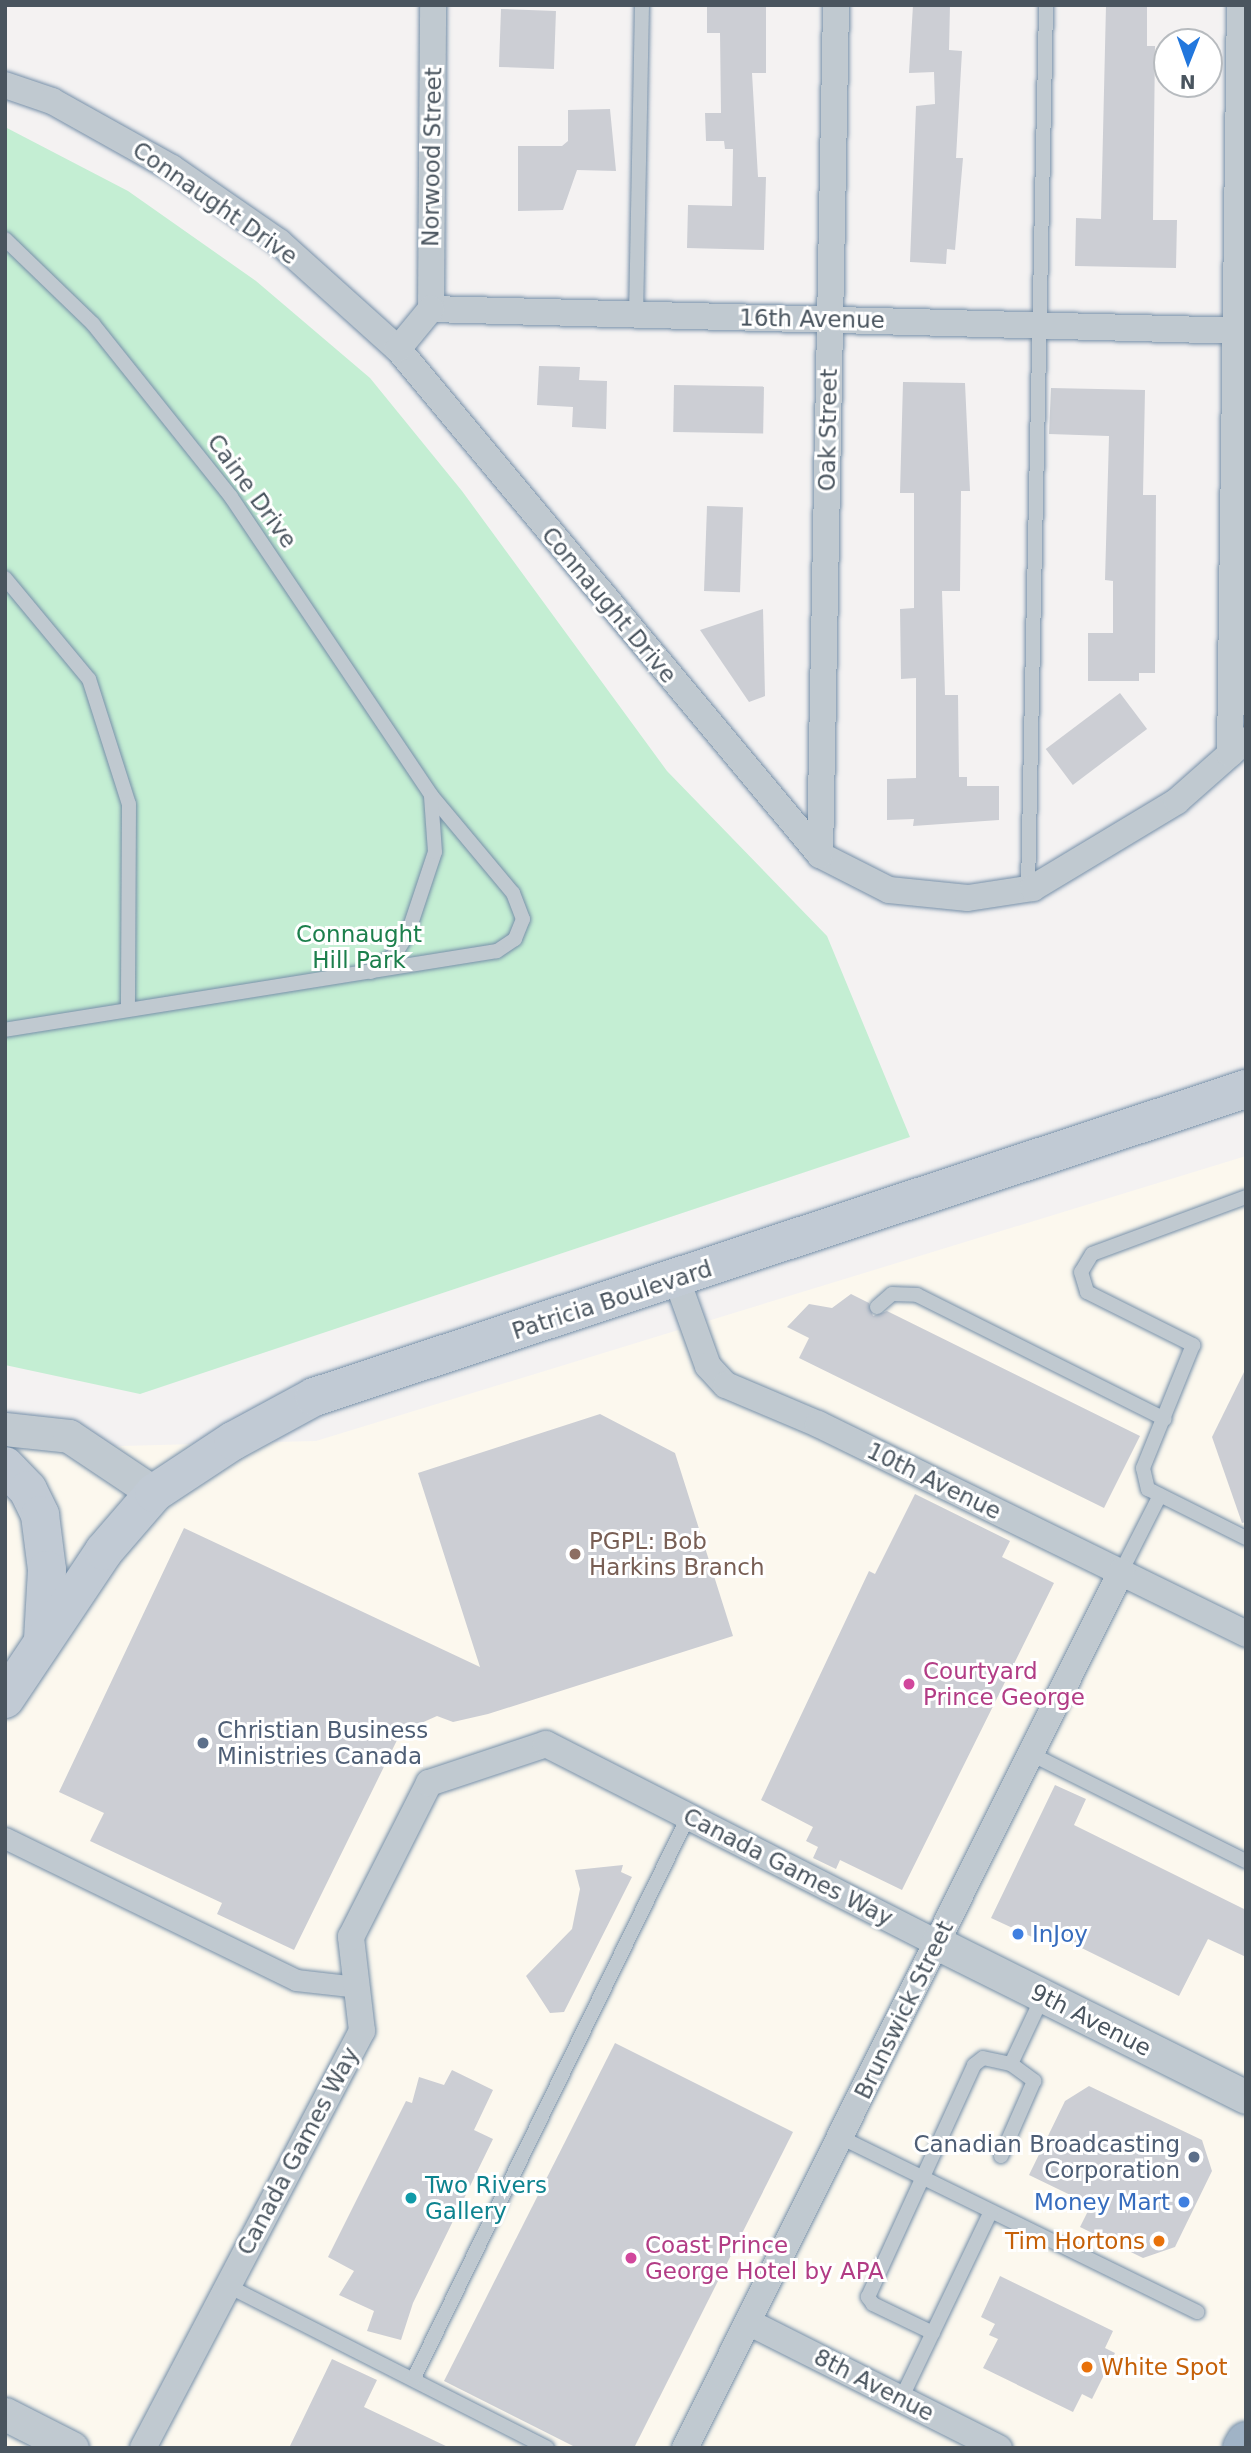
<!DOCTYPE html>
<html>
<head>
<meta charset="utf-8">
<style>
  body { margin:0 }
  #map { position:relative; width:1251px; height:2453px; overflow:hidden; background:#f4f2f2; font-family:"DejaVu Sans",sans-serif }
  div>[style] { position:absolute }
  .commercial>* { inset:0; background:#fcf8ee }
  .green>* { inset:0; background:#c4eed3 }
  .building>* { inset:0; background:#ccced4; transform-origin:0 0 }
  .roads { filter:drop-shadow(0 0 2px #7790a9) drop-shadow(0 0 2px #7790a9) }
  .service>* { height:14px; margin:-7px; padding:0 7px; transform-origin:7px; border-radius:7px; background:#c0c9d0 }
  .pedestrian>* { height:21px; margin:-10.5px; padding:0 10.5px; transform-origin:10.5px; border-radius:10.5px; background:#c0c9d0 }
  .minor>* { height:26px; margin:-13px; padding:0 13px; transform-origin:13px; border-radius:13px; background:#c0c9d0 }
  .tertiary>* { height:33px; margin:-16.5px; padding:0 16.5px; transform-origin:16.5px; border-radius:16.5px; background:#c0c9d0 }
  .secondary>* { height:38px; margin:-19px; padding:0 19px; transform-origin:19px; border-radius:19px; background:#c1cad4 }
  .trunk>* { height:38px; margin:-19px; padding:0 19px; transform-origin:19px; border-radius:19px; background:#a0b3c6 }
  .dots>* { width:19px; height:19px; translate:-50% -50%; box-sizing:border-box; border:4px solid #fff; border-radius:50% }
  span { translate:-50% -50%; white-space:nowrap; text-align:center; line-height:1.15; -webkit-text-stroke:6px #fff; paint-order:stroke }
  .street-label { font-size:23px; color:#4a555f }
  .park-label { font-size:23px; color:#1c7f4c }
  .education-label { font-size:23px; color:#785e54 }
  .left { translate:0 -50%; text-align:left }
  .hotel-label { font-size:23px; color:#b23c85 }
  .service-label { font-size:23px; color:#4e5e75 }
  .right { translate:-100% -50%; text-align:right }
  .shop-label { font-size:23px; color:#366cbe }
  .culture-label { font-size:23px; color:#0d838f }
  .food-label { font-size:23px; color:#c56008 }
  .frame { position:absolute; inset:0; border:7px solid #4a555f; pointer-events:none }
  .north { position:absolute; left:1153px; top:28px; width:70px; height:70px; box-sizing:border-box; background:#fff; border:2px solid #b7bbbf; border-radius:50%; rotate:181deg; font-size:19px; font-weight:700; line-height:28px; text-align:center; color:#4a555f }
  .north::after { content:''; display:block; margin:auto; width:24px; height:32px; background:#27d; clip-path:polygon(50% 0,100% 100%,50% 72%,0 100%) }
</style>
</head>
<body>
<div id="map">
  <div class="commercial">
    <i style="clip-path:polygon(1246px 1156px,1246px 2448px,5px 2448px,5px 1449px,316px 1441px)"></i>
  </div>
  <div class="green">
    <i style="clip-path:polygon(5px 127px,128px 191px,256px 281px,370px 378px,462px 491px,667px 771px,827px 936px,910px 1137px,140px 1394px,5px 1365px)"></i>
  </div>
  <div class="building">
    <i style="clip-path:polygon(913px 5px,950px 5px,949px 50px,962px 51px,956px 158px,963px 158px,955px 250px,947px 249px,946px 264px,910px 262px,916px 106px,935px 104px,934px 72px,909px 73px)"></i>
    <i style="clip-path:polygon(1106px 5px,1147px 5px,1147px 46px,1155px 46px,1153px 220px,1177px 220px,1176px 268px,1075px 266px,1076px 218px,1101px 219px)"></i>
    <i style="clip-path:polygon(707px 7px,766px 7px,766px 73px,752px 73px,758px 177px,766px 177px,764px 250px,687px 248px,688px 205px,732px 206px,733px 149px,725px 149px,724px 141px,706px 141px,705px 113px,721px 113px,720px 33px,707px 33px)"></i>
    <i style="left:501px;top:9px;width:55px;height:58px;rotate:2deg"></i>
    <i style="clip-path:polygon(610px 109px,616px 171px,577px 170px,563px 210px,518px 211px,518px 146px,562px 146px,568px 141px,568px 110px)"></i>
    <i style="clip-path:polygon(539px 366px,580px 367px,579px 380px,607px 381px,606px 429px,572px 427px,573px 407px,537px 405px)"></i>
    <i style="clip-path:polygon(903px 382px,965px 383px,970px 491px,961px 491px,960px 591px,942px 591px,945px 695px,958px 695px,959px 777px,967px 777px,967px 786px,999px 786px,999px 820px,913px 826px,914px 819px,887px 820px,887px 779px,916px 778px,916px 678px,901px 679px,900px 609px,914px 608px,914px 493px,900px 493px)"></i>
    <i style="left:674px;top:385px;width:90px;height:47px;rotate:1deg"></i>
    <i style="clip-path:polygon(1051px 388px,1145px 390px,1143px 495px,1156px 495px,1155px 673px,1139px 673px,1139px 681px,1088px 681px,1088px 633px,1113px 633px,1113px 581px,1105px 580px,1109px 436px,1049px 434px)"></i>
    <i style="left:707px;top:506px;width:36px;height:85px;rotate:2deg"></i>
    <i style="clip-path:polygon(763px 609px,765px 696px,749px 702px,700px 630px)"></i>
    <i style="left:1120px;top:693px;width:45px;height:93px;rotate:53deg"></i>
    <i style="clip-path:polygon(851px 1294px,869px 1303px,873px 1316px,887px 1311px,1140px 1436px,1104px 1508px,799px 1358px,809px 1338px,787px 1327px,809px 1304px,832px 1308px)"></i>
    <i style="clip-path:polygon(1246px 1368px,1246px 1522px,1242px 1523px,1212px 1437px)"></i>
    <i style="clip-path:polygon(600px 1414px,675px 1453px,733px 1636px,488px 1714px,453px 1722px,437px 1716px,401px 1732px,294px 1950px,217px 1914px,222px 1903px,90px 1841px,104px 1813px,59px 1792px,184px 1528px,480px 1667px,418px 1473px)"></i>
    <i style="clip-path:polygon(915px 1494px,1010px 1541px,1002px 1557px,1054px 1583px,902px 1890px,840px 1860px,836px 1869px,813px 1858px,818px 1847px,806px 1841px,813px 1827px,761px 1800px,869px 1571px,875px 1574px)"></i>
    <i style="clip-path:polygon(1055px 1785px,1086px 1799px,1074px 1825px,1246px 1910px,1246px 1957px,1208px 1939px,1179px 1996px,1037px 1926px,1032px 1937px,991px 1918px)"></i>
    <i style="clip-path:polygon(623px 1865px,621px 1872px,632px 1877px,564px 2012px,550px 2013px,526px 1976px,572px 1929px,580px 1889px,575px 1870px)"></i>
    <i style="clip-path:polygon(615px 2043px,793px 2132px,634px 2448px,577px 2448px,444px 2381px)"></i>
    <i style="clip-path:polygon(452px 2070px,493px 2090px,474px 2130px,493px 2139px,413px 2303px,401px 2340px,367px 2331px,374px 2311px,339px 2295px,354px 2271px,328px 2257px,406px 2101px,412px 2103px,419px 2077px,444px 2085px)"></i>
    <i style="clip-path:polygon(1089px 2086px,1202px 2140px,1212px 2171px,1175px 2247px,1143px 2258px,1080px 2227px,1091px 2205px,1029px 2175px,1065px 2101px)"></i>
    <i style="clip-path:polygon(1000px 2276px,1113px 2331px,1105px 2348px,1115px 2353px,1092px 2399px,1082px 2394px,1073px 2412px,983px 2368px,998px 2339px,989px 2335px,995px 2324px,981px 2317px)"></i>
    <i style="clip-path:polygon(332px 2359px,377px 2380px,364px 2407px,450px 2448px,289px 2448px)"></i>
  </div>
  <div class="roads">
    <div class="service">
      <i style="left:5px;top:239px;width:122px;rotate:44deg"></i>
      <i style="left:93px;top:324px;width:221px;rotate:51.4deg"></i>
      <i style="left:231px;top:497px;width:359px;rotate:56.1deg"></i>
      <i style="left:431px;top:795px;width:128px;rotate:50.1deg"></i>
      <i style="left:513px;top:893px;width:28px;rotate:69deg"></i>
      <i style="left:523px;top:919px;width:22px;rotate:112deg"></i>
      <i style="left:515px;top:939px;width:22px;rotate:146deg"></i>
      <i style="left:497px;top:951px;width:498px;rotate:170.9deg"></i>
      <i style="left:636px;top:317px;width:312px;rotate:-88.9deg"></i>
      <i style="left:5px;top:578px;width:131px;rotate:50.3deg"></i>
      <i style="left:89px;top:679px;width:131px;rotate:72.3deg"></i>
      <i style="left:129px;top:804px;width:205px;rotate:90.3deg"></i>
      <i style="left:1028px;top:888px;width:883px;rotate:-88.83deg"></i>
      <i style="left:371px;top:972px;width:31px;rotate:-37deg"></i>
      <i style="left:396px;top:953px;width:23px;rotate:-59deg"></i>
      <i style="left:408px;top:933px;width:85px;rotate:-71.6deg"></i>
      <i style="left:435px;top:852px;width:56px;rotate:-94.1deg"></i>
      <i style="left:1246px;top:1197px;width:164px;rotate:159.7deg"></i>
      <i style="left:1092px;top:1254px;width:21px;rotate:121deg"></i>
      <i style="left:1081px;top:1272px;width:21px;rotate:73deg"></i>
      <i style="left:1087px;top:1292px;width:119px;rotate:26.6deg"></i>
      <i style="left:1193px;top:1345px;width:133px;rotate:112.1deg"></i>
      <i style="left:1143px;top:1468px;width:22px;rotate:77deg"></i>
      <i style="left:1148px;top:1489px;width:110px;rotate:26.6deg"></i>
      <i style="left:877px;top:1307px;width:20px;rotate:-41deg"></i>
      <i style="left:892px;top:1294px;width:25px;rotate:2deg"></i>
      <i style="left:917px;top:1295px;width:277px;rotate:26.6deg"></i>
      <i style="left:1121px;top:1572px;width:86px;rotate:-63.1deg"></i>
      <i style="left:1031px;top:1754px;width:240px;rotate:26.5deg"></i>
      <i style="left:1011px;top:2064px;width:75px;rotate:-64.8deg"></i>
      <i style="left:840px;top:2137px;width:398px;rotate:26.1deg"></i>
      <i style="left:226px;top:2285px;width:360px;rotate:26.9deg"></i>
      <i style="left:933px;top:2333px;width:67px;rotate:-154.2deg"></i>
      <i style="left:873px;top:2304px;width:9px;rotate:-126deg"></i>
      <i style="left:868px;top:2297px;width:255px;rotate:-65.4deg"></i>
      <i style="left:974px;top:2065px;width:11px;rotate:-38deg"></i>
      <i style="left:983px;top:2058px;width:29px;rotate:12deg"></i>
      <i style="left:1011px;top:2064px;width:29px;rotate:36deg"></i>
      <i style="left:1034px;top:2081px;width:82px;rotate:113.7deg"></i>
      <i style="left:414px;top:2378px;width:627px;rotate:-63.97deg"></i>
      <i style="left:901px;top:2399px;width:208px;rotate:-64.4deg"></i>
    </div>
    <div class="pedestrian">
      <i style="left:5px;top:1838px;width:324px;rotate:26deg"></i>
      <i style="left:296px;top:1980px;width:61px;rotate:6.5deg"></i>
    </div>
    <div class="minor">
      <i style="left:5px;top:85px;width:50px;rotate:18.8deg"></i>
      <i style="left:52px;top:101px;width:137px;rotate:29.2deg"></i>
      <i style="left:172px;top:168px;width:130px;rotate:34.7deg"></i>
      <i style="left:279px;top:242px;width:160px;rotate:42deg"></i>
      <i style="left:398px;top:349px;width:659px;rotate:50.17deg"></i>
      <i style="left:820px;top:855px;width:77px;rotate:26.9deg"></i>
      <i style="left:889px;top:890px;width:79px;rotate:5.8deg"></i>
      <i style="left:968px;top:898px;width:66px;rotate:-8.7deg"></i>
      <i style="left:1033px;top:888px;width:168px;rotate:-31.1deg"></i>
      <i style="left:1177px;top:801px;width:92px;rotate:-41.5deg"></i>
      <i style="left:431px;top:309px;width:815px;rotate:1.55deg"></i>
      <i style="left:431px;top:309px;width:304px;rotate:-89.6deg"></i>
      <i style="left:398px;top:349px;width:52px;rotate:-50.5deg"></i>
      <i style="left:1230px;top:754px;width:749px;rotate:-89.24deg"></i>
      <i style="left:820px;top:855px;width:850px;rotate:-88.92deg"></i>
      <i style="left:677px;top:1280px;width:91px;rotate:70.2deg"></i>
      <i style="left:708px;top:1366px;width:26px;rotate:47deg"></i>
      <i style="left:726px;top:1385px;width:100px;rotate:23deg"></i>
      <i style="left:818px;top:1424px;width:477px;rotate:26.1deg"></i>
      <i style="left:748px;top:2322px;width:281px;rotate:26.7deg"></i>
      <i style="left:143px;top:2448px;width:471px;rotate:-62.3deg"></i>
      <i style="left:362px;top:2031px;width:95px;rotate:-96.7deg"></i>
      <i style="left:351px;top:1937px;width:173px;rotate:-63.1deg"></i>
      <i style="left:429px;top:1783px;width:123px;rotate:-18.4deg"></i>
      <i style="left:546px;top:1744px;width:439px;rotate:27deg"></i>
      <i style="left:685px;top:2448px;width:979px;rotate:-63.54deg"></i>
    </div>
    <div class="tertiary">
      <i style="left:5px;top:1429px;width:64px;rotate:6.2deg"></i>
      <i style="left:69px;top:1436px;width:102px;rotate:33.8deg"></i>
      <i style="left:937px;top:1943px;width:345px;rotate:26.5deg"></i>
      <i style="left:5px;top:2414px;width:75px;rotate:26.9deg"></i>
    </div>
    <div class="secondary">
      <i style="left:5px;top:1466px;width:33px;rotate:46deg"></i>
      <i style="left:28px;top:1490px;width:28px;rotate:64deg"></i>
      <i style="left:40px;top:1515px;width:55px;rotate:82.7deg"></i>
      <i style="left:47px;top:1570px;width:69px;rotate:93.3deg"></i>
      <i style="left:5px;top:1699px;width:178px;rotate:-56.2deg"></i>
      <i style="left:104px;top:1551px;width:77px;rotate:-49.2deg"></i>
      <i style="left:154px;top:1493px;width:95px;rotate:-33.4deg"></i>
      <i style="left:233px;top:1441px;width:92px;rotate:-28.5deg"></i>
      <i style="left:314px;top:1397px;width:982px;rotate:-18.29deg"></i>
    </div>
    <div class="trunk">
      <i style="left:1242px;top:2448px;width:8px;rotate:-60deg"></i>
    </div>
  </div>
  <div class="dots">
    <i style="left:575px;top:1554px;background:#8d6e63"></i>
    <i style="left:909px;top:1684px;background:#d1479c"></i>
    <i style="left:203px;top:1743px;background:#5c6f8a"></i>
    <i style="left:1018px;top:1934px;background:#3f7fe0"></i>
    <i style="left:1194px;top:2157px;background:#5c6f8a"></i>
    <i style="left:411px;top:2198px;background:#0f9aa8"></i>
    <i style="left:1184px;top:2202px;background:#3f7fe0"></i>
    <i style="left:1159px;top:2241px;background:#e8710a"></i>
    <i style="left:631px;top:2258px;background:#d1479c"></i>
    <i style="left:1087px;top:2367px;background:#e8710a"></i>
  </div>
  <div class="street-label">
    <span style="left:432px;top:157px;rotate:-89deg">Norwood Street</span>
    <span style="left:215px;top:203px;rotate:35deg">Connaught Drive</span>
    <span style="left:812px;top:319px;rotate:1deg">16th Avenue</span>
    <span style="left:828px;top:430px;rotate:-89deg">Oak Street</span>
    <span style="left:252px;top:491px;rotate:54deg">Caine Drive</span>
    <span style="left:609px;top:605px;rotate:50deg">Connaught Drive</span>
    <span style="left:612px;top:1300px;rotate:-18deg">Patricia Boulevard</span>
    <span style="left:934px;top:1481px;rotate:26deg">10th Avenue</span>
    <span style="left:788px;top:1867px;rotate:27deg">Canada Games Way</span>
    <span style="left:904px;top:2010px;rotate:-64deg">Brunswick Street</span>
    <span style="left:1091px;top:2020px;rotate:27deg">9th Avenue</span>
    <span style="left:298px;top:2151px;rotate:-62deg">Canada Games Way</span>
    <span style="left:874px;top:2385px;rotate:27deg">8th Avenue</span>
  </div>
  <div class="park-label">
    <span style="left:359px;top:947px">Connaught<br>Hill Park</span>
  </div>
  <div class="education-label">
    <span class="left" style="left:589px;top:1554px">PGPL: Bob<br>Harkins Branch</span>
  </div>
  <div class="hotel-label">
    <span class="left" style="left:923px;top:1684px">Courtyard<br>Prince George</span>
    <span class="left" style="left:645px;top:2258px">Coast Prince<br>George Hotel by APA</span>
  </div>
  <div class="service-label">
    <span class="left" style="left:217px;top:1743px">Christian Business<br>Ministries Canada</span>
    <span class="right" style="left:1180px;top:2157px">Canadian Broadcasting<br>Corporation</span>
  </div>
  <div class="shop-label">
    <span class="left" style="left:1032px;top:1934px">InJoy</span>
    <span class="right" style="left:1170px;top:2202px">Money Mart</span>
  </div>
  <div class="culture-label">
    <span class="left" style="left:425px;top:2198px">Two Rivers<br>Gallery</span>
  </div>
  <div class="food-label">
    <span class="right" style="left:1145px;top:2241px">Tim Hortons</span>
    <span class="left" style="left:1101px;top:2367px">White Spot</span>
  </div>
  <div class="frame"></div>
  <div class="north">N</div>
</div>
</body>
</html>
